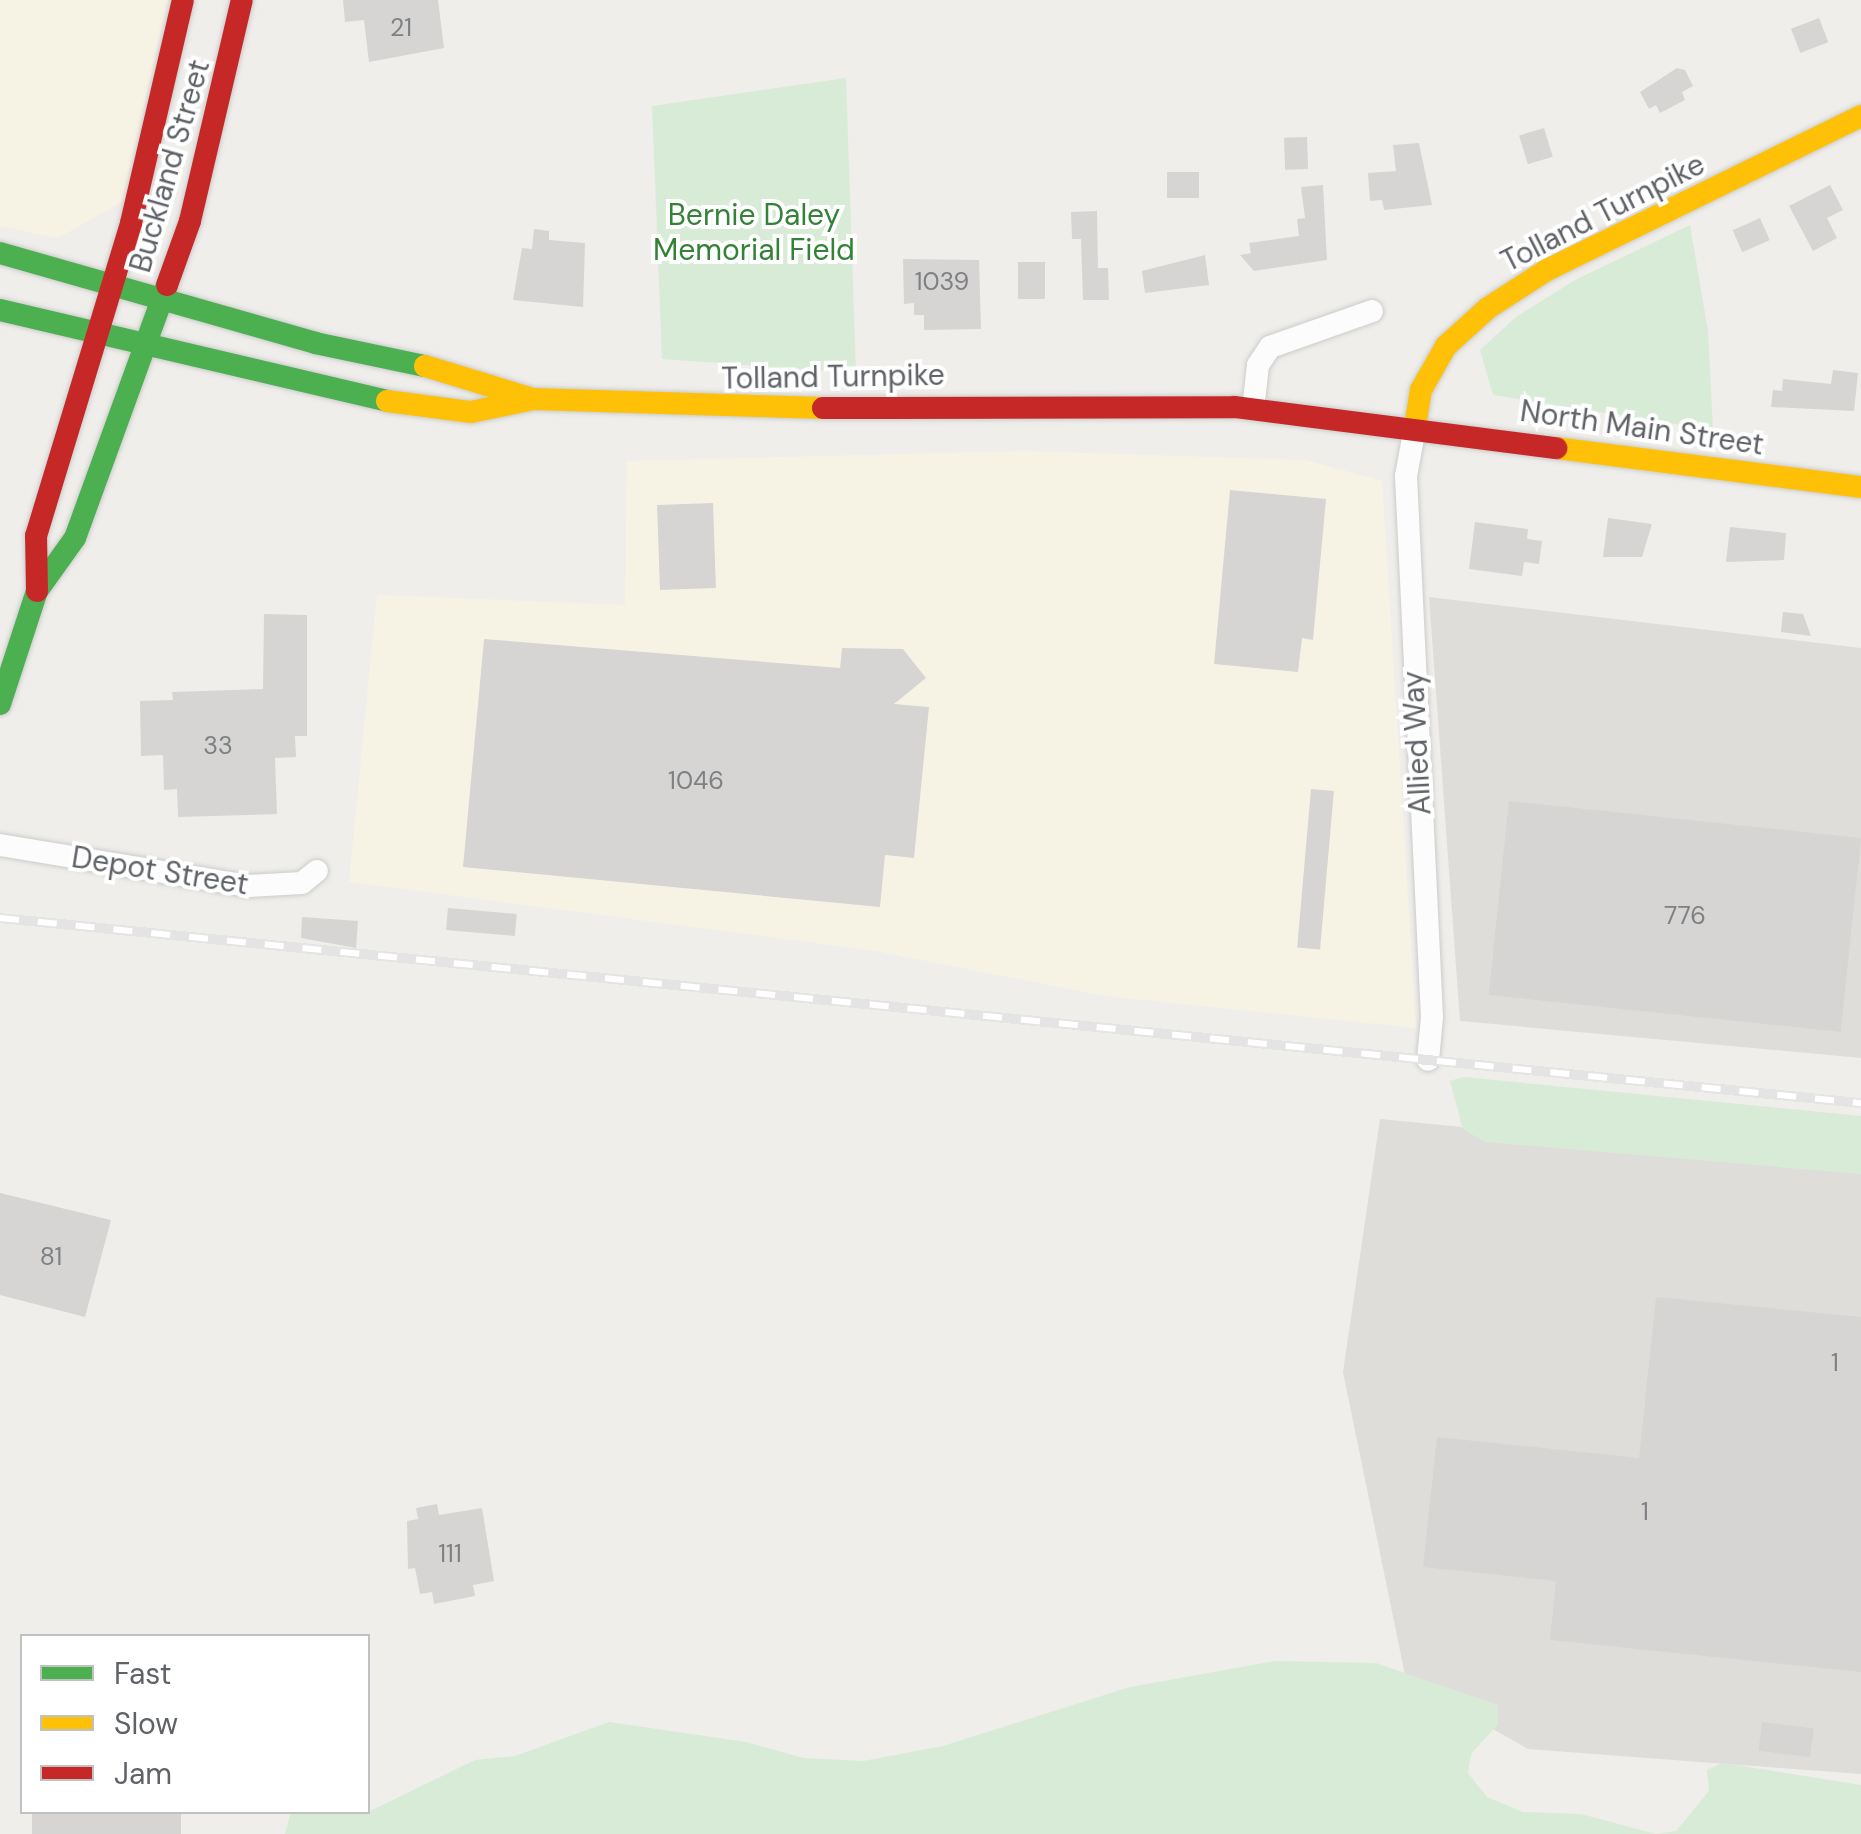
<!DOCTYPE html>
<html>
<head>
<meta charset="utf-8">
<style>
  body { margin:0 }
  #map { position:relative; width:1861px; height:1834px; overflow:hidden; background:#efeeea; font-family:"DM Sans",sans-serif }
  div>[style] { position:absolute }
  .commercial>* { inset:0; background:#f7f3e4 }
  .industrial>* { inset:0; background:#dfddda }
  .green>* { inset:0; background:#d8ebd6 }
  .building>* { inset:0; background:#d6d5d3; transform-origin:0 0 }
  .roads { filter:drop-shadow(0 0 2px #cbcccc) drop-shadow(0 0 2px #cbcccc) }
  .street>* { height:22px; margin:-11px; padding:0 11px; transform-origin:11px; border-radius:11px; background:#fdfcfc }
  .fast>* { height:22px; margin:-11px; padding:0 11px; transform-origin:11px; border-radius:11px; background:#4caf50 }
  .slow>* { height:22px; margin:-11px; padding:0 11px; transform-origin:11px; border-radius:11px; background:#ffc107 }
  .jam>* { height:22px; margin:-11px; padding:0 11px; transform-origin:11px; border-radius:11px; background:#c62828 }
  .rail>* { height:10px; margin-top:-5px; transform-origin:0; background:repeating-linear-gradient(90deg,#fff 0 19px,#e4e4e4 0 38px); box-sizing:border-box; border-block:2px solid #e4e4e4 }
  span { translate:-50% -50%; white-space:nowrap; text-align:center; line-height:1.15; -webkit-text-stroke:8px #fff; paint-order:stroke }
  .number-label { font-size:25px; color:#7e8184 }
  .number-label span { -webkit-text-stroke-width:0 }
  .street-label { font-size:30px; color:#5f6368 }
  .park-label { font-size:30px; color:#348238 }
  .legend { position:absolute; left:20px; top:1634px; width:350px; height:180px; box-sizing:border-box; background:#fff; border:2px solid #bfc1c3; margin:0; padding:12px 18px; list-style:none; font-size:30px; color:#5f6368 }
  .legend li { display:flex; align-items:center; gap:20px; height:50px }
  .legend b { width:50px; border:2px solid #bfc1c3 }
</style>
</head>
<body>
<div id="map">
  <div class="commercial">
    <i style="clip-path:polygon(0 0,167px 0,125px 200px,58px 238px,0 226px)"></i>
    <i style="clip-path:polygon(1023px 451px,1306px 460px,1382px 481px,1416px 1028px,1105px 996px,876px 951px,349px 882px,377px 595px,625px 605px,627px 461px)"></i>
  </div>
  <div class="industrial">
    <i style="clip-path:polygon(1429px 597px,1861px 648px,1861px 1058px,1460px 1021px)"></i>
    <i style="clip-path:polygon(1380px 1119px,1861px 1166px,1861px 1774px,1528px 1749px,1406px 1680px,1343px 1372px)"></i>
  </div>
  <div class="green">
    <i style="clip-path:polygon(846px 78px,856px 373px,662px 359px,652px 106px)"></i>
    <i style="clip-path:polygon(1690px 225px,1708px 331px,1713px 430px,1493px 395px,1480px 350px,1516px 317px,1575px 280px)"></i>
    <i style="clip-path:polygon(1464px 1077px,1861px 1116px,1861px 1174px,1485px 1142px,1463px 1129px,1450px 1081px)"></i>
    <i style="clip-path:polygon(1275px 1661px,1376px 1663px,1498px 1705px,1498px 1724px,1471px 1754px,1468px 1773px,1487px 1797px,1523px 1812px,1581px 1814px,1656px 1834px,1676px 1831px,1709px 1791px,1707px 1770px,1723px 1763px,1861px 1785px,1861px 1834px,285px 1834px,291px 1812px,368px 1812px,475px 1760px,515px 1756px,609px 1722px,746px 1742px,804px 1758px,863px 1761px,943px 1746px,1130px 1687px)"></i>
  </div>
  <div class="building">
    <i style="clip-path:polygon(343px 0,438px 0,444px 48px,369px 62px,364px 20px,345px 22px)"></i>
    <i style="left:1819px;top:18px;width:26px;height:30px;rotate:69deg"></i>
    <i style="clip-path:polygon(1677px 68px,1685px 70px,1693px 86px,1682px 92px,1685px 100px,1660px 113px,1656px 105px,1649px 109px,1640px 92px)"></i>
    <i style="left:1544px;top:128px;width:30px;height:26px;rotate:73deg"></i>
    <i style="left:1307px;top:137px;width:32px;height:23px;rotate:88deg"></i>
    <i style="clip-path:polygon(1419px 143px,1432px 205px,1384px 210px,1382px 200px,1370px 201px,1368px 173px,1396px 171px,1393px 145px)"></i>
    <i style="left:1167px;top:172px;width:32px;height:26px"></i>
    <i style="clip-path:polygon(1323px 185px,1327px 260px,1254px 271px,1240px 255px,1251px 253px,1249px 243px,1299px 236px,1297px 219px,1305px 218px,1301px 187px)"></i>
    <i style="clip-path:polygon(1830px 185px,1843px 210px,1827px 218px,1837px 238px,1813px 251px,1789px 206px)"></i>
    <i style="clip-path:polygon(1097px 211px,1098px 268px,1108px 268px,1109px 300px,1083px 300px,1081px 239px,1072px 239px,1071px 212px)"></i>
    <i style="left:1760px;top:218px;width:24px;height:30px;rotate:66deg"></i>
    <i style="clip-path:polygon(534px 229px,549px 231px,549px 240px,585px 243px,583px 307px,513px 300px,522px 248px,532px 249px)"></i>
    <i style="clip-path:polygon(1205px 255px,1209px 285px,1145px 293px,1142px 271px)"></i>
    <i style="clip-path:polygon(903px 259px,979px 260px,981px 329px,924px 330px,924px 315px,914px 315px,914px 303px,904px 304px)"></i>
    <i style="left:1018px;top:262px;width:27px;height:37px"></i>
    <i style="clip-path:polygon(1833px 370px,1858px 373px,1854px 411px,1771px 407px,1773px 390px,1782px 391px,1783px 379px,1831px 384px)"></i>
    <i style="clip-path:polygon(1230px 490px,1326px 499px,1313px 640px,1302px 638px,1298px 672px,1214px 664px)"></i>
    <i style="left:713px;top:503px;width:85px;height:56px;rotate:88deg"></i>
    <i style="clip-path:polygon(1608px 518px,1652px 524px,1642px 557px,1603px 557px)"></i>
    <i style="clip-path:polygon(1475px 522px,1528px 529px,1527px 539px,1542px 541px,1539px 564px,1524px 562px,1522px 576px,1469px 569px)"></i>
    <i style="clip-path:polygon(1730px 527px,1786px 533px,1784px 560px,1726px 562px)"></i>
    <i style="clip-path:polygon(1783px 612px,1803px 614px,1811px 636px,1781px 632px)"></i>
    <i style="clip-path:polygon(264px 614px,307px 615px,307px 736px,295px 736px,296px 757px,275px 758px,277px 814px,178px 817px,177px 789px,164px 790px,163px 755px,141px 756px,140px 701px,173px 700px,172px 692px,263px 689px)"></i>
    <i style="clip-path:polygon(484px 639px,840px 668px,842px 648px,903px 649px,926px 678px,894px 704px,929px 707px,914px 858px,885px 855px,880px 907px,463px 867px)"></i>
    <i style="left:1311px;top:789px;width:23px;height:159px;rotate:5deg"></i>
    <i style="left:1509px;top:801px;width:354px;height:195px;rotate:6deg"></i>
    <i style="left:448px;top:908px;width:69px;height:22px;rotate:5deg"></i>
    <i style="clip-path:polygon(302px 917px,358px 921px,356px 948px,301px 938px)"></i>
    <i style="clip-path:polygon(0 1193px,111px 1220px,85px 1317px,0 1295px)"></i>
    <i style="clip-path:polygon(1656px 1297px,1861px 1317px,1861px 1672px,1550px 1640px,1556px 1581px,1423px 1567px,1437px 1437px,1639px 1458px)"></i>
    <i style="clip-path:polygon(437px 1504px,439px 1515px,482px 1508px,494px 1581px,473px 1585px,475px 1596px,434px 1604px,432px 1592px,420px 1594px,415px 1568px,408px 1569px,407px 1521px,418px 1519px,416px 1508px)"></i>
    <i style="left:1762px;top:1722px;width:52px;height:29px;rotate:7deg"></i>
    <i style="left:32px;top:1812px;width:149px;height:22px"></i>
  </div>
  <div class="roads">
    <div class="street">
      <i style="left:1253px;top:409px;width:44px;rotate:-83.5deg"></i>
      <i style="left:1258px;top:365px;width:22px;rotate:-56deg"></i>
      <i style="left:1270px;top:347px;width:108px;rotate:-19.4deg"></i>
      <i style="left:1415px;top:427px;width:50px;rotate:100.4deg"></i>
      <i style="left:1406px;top:476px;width:542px;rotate:87.25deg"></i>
      <i style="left:1432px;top:1017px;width:43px;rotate:95.3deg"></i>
      <i style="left:0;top:845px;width:251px;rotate:9.4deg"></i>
      <i style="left:248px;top:886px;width:54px;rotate:-3.2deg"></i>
      <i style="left:302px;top:883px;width:19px;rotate:-39deg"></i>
    </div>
    <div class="fast">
      <i style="left:0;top:253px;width:328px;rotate:15.9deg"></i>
      <i style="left:315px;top:343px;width:112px;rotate:11.8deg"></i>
      <i style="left:0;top:310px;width:398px;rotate:13.2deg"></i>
      <i style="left:0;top:704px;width:119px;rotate:-71.9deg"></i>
      <i style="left:37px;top:591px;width:65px;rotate:-54.4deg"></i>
      <i style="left:75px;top:538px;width:269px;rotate:-70deg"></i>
    </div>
    <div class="slow">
      <i style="left:425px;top:366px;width:113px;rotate:17deg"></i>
      <i style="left:533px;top:399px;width:290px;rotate:1.8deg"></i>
      <i style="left:387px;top:401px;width:85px;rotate:7.5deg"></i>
      <i style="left:471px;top:412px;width:63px;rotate:-11.8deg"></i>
      <i style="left:1415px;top:427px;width:37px;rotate:-81deg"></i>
      <i style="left:1421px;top:390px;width:51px;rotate:-60.4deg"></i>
      <i style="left:1446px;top:346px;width:57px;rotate:-42.1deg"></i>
      <i style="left:1488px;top:308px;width:70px;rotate:-32.8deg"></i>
      <i style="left:1547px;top:270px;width:350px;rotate:-26.1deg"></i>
      <i style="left:1556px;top:448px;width:307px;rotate:7.3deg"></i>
    </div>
    <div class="jam">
      <i style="left:167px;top:285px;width:68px;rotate:-70.2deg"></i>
      <i style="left:190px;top:221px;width:227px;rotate:-76.8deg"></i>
      <i style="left:823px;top:408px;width:412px;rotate:-0.1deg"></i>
      <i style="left:1235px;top:407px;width:324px;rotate:7.3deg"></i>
      <i style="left:37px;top:591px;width:55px;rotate:-91deg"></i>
      <i style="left:36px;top:536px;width:327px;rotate:-73.1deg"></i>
      <i style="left:131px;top:223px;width:229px;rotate:-76.9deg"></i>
    </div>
  </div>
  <div class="rail">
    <i style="left:0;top:918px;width:1870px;rotate:5.68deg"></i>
  </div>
  <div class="number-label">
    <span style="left:401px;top:28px">21</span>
    <span style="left:942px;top:282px">1039</span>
    <span style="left:218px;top:746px">33</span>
    <span style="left:696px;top:781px">1046</span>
    <span style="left:1685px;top:916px">776</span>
    <span style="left:51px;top:1257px">81</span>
    <span style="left:1835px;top:1363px">1</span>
    <span style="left:1645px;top:1512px">1</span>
    <span style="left:450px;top:1554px">111</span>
  </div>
  <div class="street-label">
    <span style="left:170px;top:166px;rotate:-74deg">Buckland Street</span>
    <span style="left:1603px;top:213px;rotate:-27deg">Tolland Turnpike</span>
    <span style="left:833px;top:377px;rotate:-1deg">Tolland Turnpike</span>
    <span style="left:1642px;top:428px;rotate:8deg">North Main Street</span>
    <span style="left:1417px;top:743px;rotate:-93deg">Allied Way</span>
    <span style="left:160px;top:871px;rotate:9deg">Depot Street</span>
  </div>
  <div class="park-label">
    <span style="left:754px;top:232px">Bernie Daley<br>Memorial Field</span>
  </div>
  <ul class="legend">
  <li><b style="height:12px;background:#4caf50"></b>Fast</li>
  <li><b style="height:12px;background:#ffc107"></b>Slow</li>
  <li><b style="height:12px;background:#c62828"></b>Jam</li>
  </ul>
</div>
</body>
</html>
